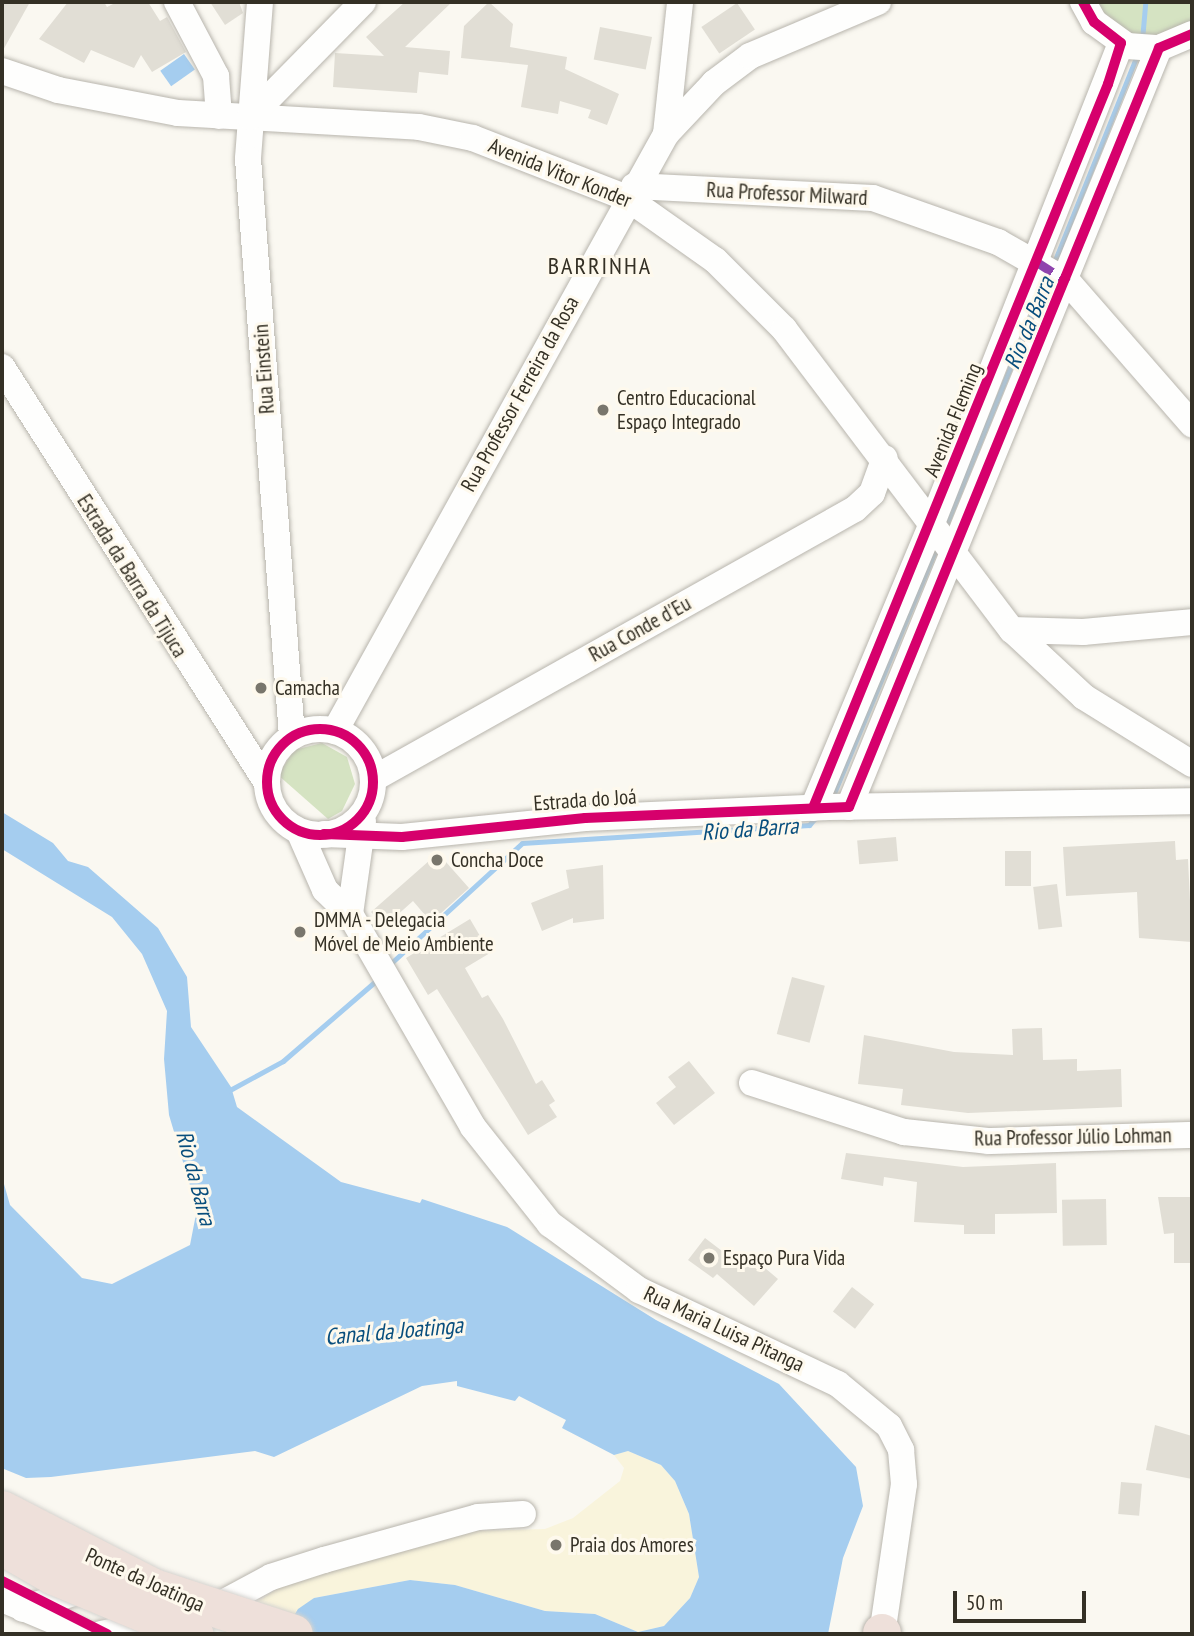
<!DOCTYPE html>
<html>
<head>
<meta charset="utf-8">
<style>
  body { margin:0 }
  #map { position:relative; width:1194px; height:1636px; overflow:hidden; background:#faf8f1; font-family:"PT Sans Narrow",sans-serif }
  div>[style] { position:absolute }
  .green>* { inset:0; background:#d5e3c2 }
  .sand>* { inset:0; background:#f9f4dc }
  .water>* { inset:0; background:#a5cdef; transform-origin:0 0 }
  .stream>* { height:5px; margin:-2.5px; padding:0 2.5px; transform-origin:2.5px; border-radius:2.5px; background:#a5cdef }
  .building>* { inset:0; background:#e1ded5; transform-origin:0 0 }
  .roads { filter:drop-shadow(0 0 2px #b8b5ad) drop-shadow(0 0 2px #b8b5ad) }
  .minor>* { height:26px; margin:-13px; padding:0 13px; transform-origin:13px; border-radius:13px; background:#fefefd }
  .minor>.ring { margin:-13px; padding:0; box-sizing:content-box; background:none; border:26px solid #fefefd; border-radius:50% }
  .highway>* { height:38px; margin:-19px; padding:0 19px; transform-origin:19px; border-radius:19px; background:#eee0da }
  .bridges { filter:drop-shadow(0 0 2px #d5d3cf) drop-shadow(0 0 2px #d5d3cf) }
  .highway-bridge>* { height:38px; margin:-19px; padding:0 19px; transform-origin:19px; border-radius:19px; background:#eee0da }
  .quiet>* { height:9px; margin-top:-4.5px; transform-origin:0; background:repeating-linear-gradient(90deg,#8e44ad 0 18px,transparent 0 27px) }
  .cycleway>* { height:10px; margin:-5px; padding:0 5px; transform-origin:5px; border-radius:5px; background:#d6006c }
  .cycleway>.ring { margin:-5px; padding:0; box-sizing:content-box; background:none; border:10px solid #d6006c; border-radius:50% }
  .dots>* { width:19px; height:19px; translate:-50% -50%; box-sizing:border-box; border:4px solid #fef9ed; border-radius:50% }
  span { translate:-50% -50%; white-space:nowrap; text-align:center; line-height:1.15; -webkit-text-stroke:6px #fef9ed; paint-order:stroke }
  .street-label { font-size:21px; color:#343025 }
  .poi-label { font-size:21px; color:#343025 }
  .left { translate:0 -50%; text-align:left }
  .water-label { font-size:23px; color:#084e7d; font-style:italic }
  .quarter-label { font-size:24px; color:#343025; letter-spacing:2px }
  .frame { position:absolute; inset:0; border:4px solid #343025; pointer-events:none }
  .scale { position:absolute; left:953px; top:1591px; width:133px; height:32px; box-sizing:border-box; border:4px solid #343025; border-top:0; padding-left:9px; font-size:21px; line-height:24px; white-space:nowrap; color:#343025; -webkit-text-stroke:5px #fef9ed; paint-order:stroke }
</style>
</head>
<body>
<div id="map">
  <div class="green">
    <i style="clip-path:polygon(1093px 2px,1192px 2px,1192px 22px,1157px 40px,1110px 27px)"></i>
    <i style="clip-path:polygon(322px 743px,347px 757px,355px 784px,342px 811px,328px 819px,278px 775px,294px 750px)"></i>
  </div>
  <div class="sand">
    <i style="clip-path:polygon(628px 1451px,661px 1465px,675px 1481px,689px 1514px,699px 1577px,690px 1598px,664px 1626px,638px 1632px,595px 1614px,545px 1611px,455px 1585px,410px 1580px,314px 1598px,283px 1634px,223px 1634px,232px 1618px,285px 1584px,469px 1531px,545px 1529px,573px 1518px,620px 1481px,624px 1468px,614px 1455px)"></i>
  </div>
  <div class="water">
    <i style="left:184px;top:54px;width:19px;height:29px;rotate:55deg"></i>
    <i style="clip-path:polygon(2px 812px,53px 843px,68px 861px,88px 867px,158px 928px,187px 977px,191px 1027px,231px 1087px,237px 1107px,341px 1182px,420px 1203px,422px 1199px,507px 1227px,656px 1320px,779px 1384px,856px 1467px,863px 1506px,843px 1558px,828px 1634px,283px 1634px,298px 1609px,314px 1598px,410px 1580px,455px 1585px,545px 1611px,595px 1614px,638px 1632px,664px 1626px,690px 1598px,699px 1577px,689px 1514px,675px 1481px,661px 1465px,628px 1451px,614px 1455px,562px 1428px,566px 1420px,519px 1396px,515px 1401px,457px 1386px,457px 1381px,422px 1386px,274px 1457px,255px 1451px,51px 1477px,26px 1478px,4px 1469px,2px 1177px,10px 1205px,82px 1278px,112px 1284px,190px 1245px,197px 1209px,169px 1115px,164px 1059px,167px 1011px,142px 954px,112px 917px,2px 849px)"></i>
  </div>
  <div class="stream">
    <i style="left:1142px;top:40px;width:38px;rotate:-85deg"></i>
    <i style="left:1053px;top:265px;width:228px;rotate:-68.2deg"></i>
    <i style="left:945px;top:527px;width:267px;rotate:-67.8deg"></i>
    <i style="left:832px;top:798px;width:273px;rotate:-67.4deg"></i>
    <i style="left:389px;top:965px;width:180px;rotate:-42.5deg"></i>
    <i style="left:522px;top:843px;width:288px;rotate:-3.6deg"></i>
    <i style="left:809px;top:825px;width:12px;rotate:-48deg"></i>
    <i style="left:228px;top:1091px;width:63px;rotate:-28.6deg"></i>
    <i style="left:283px;top:1061px;width:127px;rotate:-40.8deg"></i>
  </div>
  <div class="building">
    <i style="clip-path:polygon(2px 2px,30px 2px,2px 52px)"></i>
    <i style="clip-path:polygon(68px 2px,104px 2px,107px 7px,117px 2px,148px 2px,160px 21px,167px 17px,186px 52px,152px 72px,141px 55px,134px 68px,91px 50px,84px 63px,39px 39px)"></i>
    <i style="clip-path:polygon(210px 2px,239px 2px,243px 13px,225px 25px)"></i>
    <i style="clip-path:polygon(405px 2px,452px 2px,405px 47px,450px 51px,448px 75px,419px 72px,417px 93px,333px 87px,335px 53px,384px 56px,366px 37px)"></i>
    <i style="clip-path:polygon(489px 2px,513px 24px,510px 47px,567px 57px,565px 69px,619px 94px,607px 125px,588px 118px,591px 110px,560px 101px,558px 114px,521px 107px,528px 65px,461px 58px,464px 26px)"></i>
    <i style="left:737px;top:3px;width:32px;height:43px;rotate:56deg"></i>
    <i style="left:600px;top:27px;width:53px;height:33px;rotate:11deg"></i>
    <i style="left:896px;top:837px;width:24px;height:39px;rotate:85deg"></i>
    <i style="clip-path:polygon(1175px 841px,1176px 860px,1188px 859px,1192px 942px,1139px 938px,1137px 892px,1066px 896px,1063px 847px)"></i>
    <i style="left:1005px;top:851px;width:26px;height:35px"></i>
    <i style="clip-path:polygon(438px 853px,469px 888px,431px 922px,413px 901px,385px 926px,371px 912px)"></i>
    <i style="clip-path:polygon(603px 865px,604px 919px,573px 923px,573px 918px,542px 931px,531px 903px,569px 888px,566px 870px)"></i>
    <i style="left:1057px;top:884px;width:43px;height:24px;rotate:83deg"></i>
    <i style="clip-path:polygon(470px 919px,490px 953px,465px 968px,482px 998px,488px 995px,503px 1019px,536px 1084px,542px 1080px,555px 1101px,549px 1105px,557px 1117px,528px 1135px,437px 989px,428px 995px,406px 958px)"></i>
    <i style="left:792px;top:977px;width:34px;height:59px;rotate:15deg"></i>
    <i style="clip-path:polygon(1042px 1028px,1043px 1060px,1077px 1059px,1077px 1071px,1121px 1069px,1122px 1107px,968px 1113px,901px 1105px,903px 1089px,858px 1084px,864px 1035px,954px 1052px,1013px 1055px,1012px 1029px)"></i>
    <i style="clip-path:polygon(689px 1061px,715px 1093px,674px 1125px,656px 1103px,676px 1087px,668px 1077px)"></i>
    <i style="clip-path:polygon(846px 1153px,963px 1167px,1056px 1163px,1057px 1213px,995px 1214px,995px 1234px,964px 1234px,964px 1225px,914px 1222px,917px 1182px,884px 1177px,883px 1186px,841px 1179px)"></i>
    <i style="clip-path:polygon(1158px 1197px,1192px 1197px,1192px 1263px,1174px 1263px,1174px 1233px,1164px 1234px)"></i>
    <i style="left:1106px;top:1199px;width:46px;height:44px;rotate:89deg"></i>
    <i style="clip-path:polygon(705px 1238px,743px 1267px,752px 1257px,778px 1279px,754px 1306px,717px 1274px,713px 1278px,688px 1260px)"></i>
    <i style="left:852px;top:1287px;width:28px;height:31px;rotate:38deg"></i>
    <i style="clip-path:polygon(1155px 1425px,1192px 1436px,1192px 1479px,1146px 1470px)"></i>
    <i style="left:1121px;top:1482px;width:21px;height:32px;rotate:5deg"></i>
  </div>
  <div class="roads">
    <div class="minor">
      <i style="left:177px;top:2px;width:84px;rotate:62.2deg"></i>
      <i style="left:216px;top:76px;width:40px;rotate:85.7deg"></i>
      <i style="left:260px;top:2px;width:157px;rotate:94.4deg"></i>
      <i style="left:248px;top:159px;width:579px;rotate:85.64deg"></i>
      <i style="left:1083px;top:2px;width:23px;rotate:61deg"></i>
      <i style="left:1094px;top:22px;width:41px;rotate:36deg"></i>
      <i style="left:1127px;top:46px;width:32px;rotate:4deg"></i>
      <i style="left:1159px;top:48px;width:36px;rotate:-23deg"></i>
      <i style="left:2px;top:71px;width:59px;rotate:18.7deg"></i>
      <i style="left:58px;top:90px;width:122px;rotate:10.9deg"></i>
      <i style="left:178px;top:113px;width:241px;rotate:3.3deg"></i>
      <i style="left:419px;top:127px;width:55px;rotate:11.5deg"></i>
      <i style="left:473px;top:138px;width:165px;rotate:21.3deg"></i>
      <i style="left:627px;top:198px;width:108px;rotate:35.2deg"></i>
      <i style="left:715px;top:260px;width:98px;rotate:45deg"></i>
      <i style="left:784px;top:329px;width:378px;rotate:52.9deg"></i>
      <i style="left:1012px;top:630px;width:98px;rotate:42.9deg"></i>
      <i style="left:1084px;top:697px;width:127px;rotate:31.8deg"></i>
      <i style="left:250px;top:117px;width:161px;rotate:-45.5deg"></i>
      <i style="left:666px;top:134px;width:133px;rotate:-83.9deg"></i>
      <i style="left:634px;top:186px;width:239px;rotate:2.9deg"></i>
      <i style="left:873px;top:198px;width:133px;rotate:19.4deg"></i>
      <i style="left:998px;top:242px;width:81px;rotate:29.7deg"></i>
      <i style="left:1068px;top:282px;width:189px;rotate:48.9deg"></i>
      <i style="left:2px;top:367px;width:491px;rotate:57.5deg"></i>
      <i style="left:1012px;top:630px;width:71px;rotate:1.6deg"></i>
      <i style="left:1083px;top:632px;width:109px;rotate:-5.2deg"></i>
      <i class="ring" style="left:267px;top:729px;width:80px;height:80px"></i>
      <i style="left:335px;top:731px;width:683px;rotate:-60.99deg"></i>
      <i style="left:666px;top:134px;width:70px;rotate:-46.7deg"></i>
      <i style="left:714px;top:83px;width:45px;rotate:-36.9deg"></i>
      <i style="left:750px;top:56px;width:139px;rotate:-22.9deg"></i>
      <i style="left:373px;top:779px;width:552px;rotate:-29.26deg"></i>
      <i style="left:855px;top:509px;width:23px;rotate:-43deg"></i>
      <i style="left:872px;top:493px;width:37px;rotate:-70deg"></i>
      <i style="left:849px;top:807px;width:820px;rotate:-67.78deg"></i>
      <i style="left:813px;top:808px;width:303px;rotate:-67.3deg"></i>
      <i style="left:930px;top:528px;width:521px;rotate:-68.5deg"></i>
      <i style="left:299px;top:831px;width:64px;rotate:66.2deg"></i>
      <i style="left:325px;top:890px;width:35px;rotate:44deg"></i>
      <i style="left:350px;top:914px;width:246px;rotate:60deg"></i>
      <i style="left:473px;top:1127px;width:124px;rotate:51.6deg"></i>
      <i style="left:550px;top:1224px;width:111px;rotate:36.6deg"></i>
      <i style="left:639px;top:1290px;width:220px;rotate:25.3deg"></i>
      <i style="left:838px;top:1384px;width:66px;rotate:39.5deg"></i>
      <i style="left:889px;top:1426px;width:27px;rotate:63deg"></i>
      <i style="left:901px;top:1450px;width:34px;rotate:85deg"></i>
      <i style="left:904px;top:1484px;width:152px;rotate:98.3deg"></i>
      <i style="left:324px;top:834px;width:78px;rotate:2.2deg"></i>
      <i style="left:402px;top:837px;width:184px;rotate:-5.9deg"></i>
      <i style="left:585px;top:818px;width:243px;rotate:-2.6deg"></i>
      <i style="left:828px;top:807px;width:364px;rotate:-0.9deg"></i>
      <i style="left:350px;top:914px;width:93px;rotate:-82deg"></i>
      <i style="left:752px;top:1083px;width:160px;rotate:17.9deg"></i>
      <i style="left:904px;top:1132px;width:84px;rotate:6.1deg"></i>
      <i style="left:988px;top:1141px;width:204px;rotate:-1.7deg"></i>
      <i style="left:2px;top:1599px;width:90px;rotate:22.9deg"></i>
      <i style="left:23px;top:1609px;width:69px;rotate:-17.7deg"></i>
      <i style="left:206px;top:1612px;width:74px;rotate:-28.3deg"></i>
      <i style="left:271px;top:1577px;width:56px;rotate:-17.8deg"></i>
      <i style="left:324px;top:1560px;width:160px;rotate:-15.6deg"></i>
      <i style="left:478px;top:1517px;width:45px;rotate:-3.8deg"></i>
      <i style="left:101px;top:1634px;width:65px;rotate:-11.5deg"></i>
    </div>
    <div class="highway">
      <i style="left:882px;top:1633px;width:1px;rotate:90deg"></i>
    </div>
  </div>
  <div class="bridges">
    <div class="highway-bridge">
      <i style="left:2px;top:1510px;width:171px;rotate:27.2deg"></i>
      <i style="left:154px;top:1588px;width:147px;rotate:18.2deg"></i>
      <i style="left:2px;top:1546px;width:60px;rotate:30deg"></i>
      <i style="left:54px;top:1576px;width:152px;rotate:22.5deg"></i>
    </div>
  </div>
  <div class="quiet">
    <i style="left:1037px;top:262px;width:37px;rotate:33deg"></i>
  </div>
  <div class="cycleway">
    <i class="ring" style="left:267px;top:729px;width:96px;height:96px"></i>
    <i style="left:813px;top:808px;width:782px;rotate:-67.83deg"></i>
    <i style="left:1108px;top:84px;width:43px;rotate:-72.4deg"></i>
    <i style="left:1121px;top:43px;width:34px;rotate:-142deg"></i>
    <i style="left:1094px;top:22px;width:23px;rotate:-119deg"></i>
    <i style="left:324px;top:834px;width:78px;rotate:2.2deg"></i>
    <i style="left:402px;top:837px;width:184px;rotate:-5.9deg"></i>
    <i style="left:585px;top:818px;width:264px;rotate:-2.4deg"></i>
    <i style="left:849px;top:807px;width:820px;rotate:-67.78deg"></i>
    <i style="left:1159px;top:48px;width:36px;rotate:-23deg"></i>
    <i style="left:2px;top:1581px;width:118px;rotate:26.8deg"></i>
  </div>
  <div class="dots">
    <i style="left:603px;top:410px;background:#79766c"></i>
    <i style="left:261px;top:688px;background:#79766c"></i>
    <i style="left:437px;top:860px;background:#79766c"></i>
    <i style="left:300px;top:932px;background:#79766c"></i>
    <i style="left:709px;top:1258px;background:#79766c"></i>
    <i style="left:556px;top:1545px;background:#79766c"></i>
  </div>
  <div class="street-label">
    <span style="left:560px;top:173px;rotate:22deg">Avenida Vitor Konder</span>
    <span style="left:787px;top:194px;rotate:3deg">Rua Professor Milward</span>
    <span style="left:264px;top:369px;rotate:-94deg">Rua Einstein</span>
    <span style="left:520px;top:394px;rotate:-61deg">Rua Professor Ferreira da Rosa</span>
    <span style="left:953px;top:420px;rotate:-68deg">Avenida Fleming</span>
    <span style="left:132px;top:576px;rotate:58deg">Estrada da Barra da Tijuca</span>
    <span style="left:640px;top:629px;rotate:-29deg">Rua Conde d'Eu</span>
    <span style="left:585px;top:800px;rotate:-4deg">Estrada do Joá</span>
    <span style="left:1073px;top:1137px;rotate:-1deg">Rua Professor Júlio Lohman</span>
    <span style="left:724px;top:1329px;rotate:25deg">Rua Maria Luisa Pitanga</span>
    <span style="left:145px;top:1580px;rotate:24deg">Ponte da Joatinga</span>
  </div>
  <div class="poi-label">
    <span class="left" style="left:617px;top:410px">Centro Educacional<br>Espaço Integrado</span>
    <span class="left" style="left:275px;top:688px">Camacha</span>
    <span class="left" style="left:451px;top:860px">Concha Doce</span>
    <span class="left" style="left:314px;top:932px">DMMA - Delegacia<br>Móvel de Meio Ambiente</span>
    <span class="left" style="left:723px;top:1258px">Espaço Pura Vida</span>
    <span class="left" style="left:570px;top:1545px">Praia dos Amores</span>
  </div>
  <div class="water-label">
    <span style="left:1029px;top:323px;rotate:-68deg">Rio da Barra</span>
    <span style="left:750px;top:829px;rotate:-4deg">Rio da Barra</span>
    <span style="left:196px;top:1178px;rotate:75deg">Rio da Barra</span>
    <span style="left:394px;top:1331px;rotate:-5deg">Canal da Joatinga</span>
  </div>
  <div class="quarter-label">
    <span style="left:600px;top:266px">BARRINHA</span>
  </div>
  <div class="frame"></div>
  <div class="scale">50 m</div>
</div>
</body>
</html>
